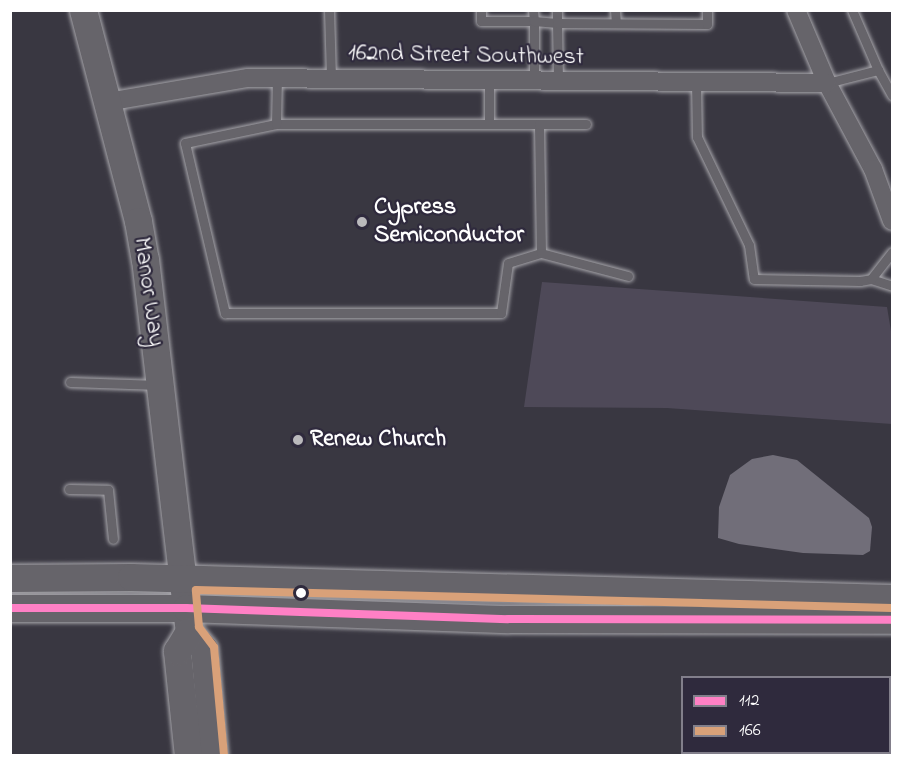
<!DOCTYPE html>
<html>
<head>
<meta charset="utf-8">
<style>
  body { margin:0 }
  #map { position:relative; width:903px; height:766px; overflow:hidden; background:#393741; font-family:"Indie Flower",sans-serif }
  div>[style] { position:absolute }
  .green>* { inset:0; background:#4e4958 }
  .water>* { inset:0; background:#716e79 }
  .roads { filter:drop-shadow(0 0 2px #a6a5aa) drop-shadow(0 0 2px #a6a5aa) }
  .lane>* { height:9px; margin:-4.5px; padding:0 4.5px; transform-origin:4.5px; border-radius:4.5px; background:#66646a }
  .street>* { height:18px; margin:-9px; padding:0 9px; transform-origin:9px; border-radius:9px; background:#66646a }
  .secondary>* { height:27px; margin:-13.5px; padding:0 13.5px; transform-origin:13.5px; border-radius:13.5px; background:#66646a }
  .bus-1>* { height:8px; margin:-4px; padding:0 4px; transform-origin:4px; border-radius:4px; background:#ff80c5 }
  .bus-2>* { height:8px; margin:-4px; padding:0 4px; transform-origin:4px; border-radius:4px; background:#d9a179 }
  .dots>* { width:16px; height:16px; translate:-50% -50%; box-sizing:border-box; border:3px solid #2f2a3d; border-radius:50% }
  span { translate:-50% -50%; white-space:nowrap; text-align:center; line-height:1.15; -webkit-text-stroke:4.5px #2f2a3d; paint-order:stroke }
  .street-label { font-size:24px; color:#fff }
  .poi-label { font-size:24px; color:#fff; font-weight:700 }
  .left { translate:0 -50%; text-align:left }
  .frame { position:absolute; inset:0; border:12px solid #fff; pointer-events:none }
  .legend { position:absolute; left:681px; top:676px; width:210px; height:78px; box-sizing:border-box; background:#2f2a3d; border:2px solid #827f8b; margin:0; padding:8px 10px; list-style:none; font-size:18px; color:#fff }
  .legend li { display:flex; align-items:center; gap:12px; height:30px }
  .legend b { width:30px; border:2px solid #827f8b }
</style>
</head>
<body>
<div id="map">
  <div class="green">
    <i style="clip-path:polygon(542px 282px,887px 307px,892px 337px,892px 424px,667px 408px,524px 407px)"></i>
  </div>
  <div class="water">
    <i style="clip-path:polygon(773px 455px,797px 460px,869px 518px,872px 527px,870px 551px,863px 555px,803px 553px,739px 544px,718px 538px,719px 507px,730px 475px,752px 459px)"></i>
  </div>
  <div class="roads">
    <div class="lane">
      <i style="left:329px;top:10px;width:68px;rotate:88.3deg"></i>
      <i style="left:481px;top:10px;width:11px;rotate:90deg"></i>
      <i style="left:481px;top:21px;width:53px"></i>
      <i style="left:534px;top:21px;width:59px;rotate:90deg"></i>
      <i style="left:533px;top:10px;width:11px;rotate:85deg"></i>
      <i style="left:534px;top:21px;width:23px;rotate:5deg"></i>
      <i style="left:557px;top:23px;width:13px;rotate:-90deg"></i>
      <i style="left:615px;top:10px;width:13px;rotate:86deg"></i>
      <i style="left:852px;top:10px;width:65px;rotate:66.6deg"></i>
      <i style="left:878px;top:70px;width:29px;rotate:61deg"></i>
      <i style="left:489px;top:80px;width:44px;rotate:90deg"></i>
      <i style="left:558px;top:80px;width:57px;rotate:-91deg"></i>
      <i style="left:557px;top:23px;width:150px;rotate:0.4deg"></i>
      <i style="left:707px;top:24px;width:14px;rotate:-90deg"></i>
      <i style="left:696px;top:82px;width:55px;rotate:89deg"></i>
      <i style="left:697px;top:137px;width:120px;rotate:64.3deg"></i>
      <i style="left:749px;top:245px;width:34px;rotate:82deg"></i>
      <i style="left:754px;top:279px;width:106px;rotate:1.1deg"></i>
      <i style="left:860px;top:281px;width:11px;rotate:-10deg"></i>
      <i style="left:871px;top:279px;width:22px;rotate:18deg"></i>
      <i style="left:827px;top:83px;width:53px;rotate:-14.3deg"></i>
      <i style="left:276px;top:124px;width:93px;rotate:168.2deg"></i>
      <i style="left:185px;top:143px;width:175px;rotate:76.8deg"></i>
      <i style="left:225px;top:313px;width:276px"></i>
      <i style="left:501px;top:313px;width:50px;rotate:-82deg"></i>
      <i style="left:508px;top:263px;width:34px;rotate:-17deg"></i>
      <i style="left:541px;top:253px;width:129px;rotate:-90.9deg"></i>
      <i style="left:539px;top:124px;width:263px;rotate:180deg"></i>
      <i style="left:276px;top:124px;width:46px;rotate:-88.8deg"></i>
      <i style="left:539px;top:124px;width:47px"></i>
      <i style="left:541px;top:253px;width:90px;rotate:14.8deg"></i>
      <i style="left:871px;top:279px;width:34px;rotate:-52deg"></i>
      <i style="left:70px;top:382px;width:89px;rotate:1.9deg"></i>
      <i style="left:69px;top:489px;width:39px;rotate:1deg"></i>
      <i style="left:108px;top:490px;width:49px;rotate:84.2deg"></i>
    </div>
    <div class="street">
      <i style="left:796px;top:10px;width:79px;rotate:67deg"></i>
      <i style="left:827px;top:83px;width:98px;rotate:61.9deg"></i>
      <i style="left:873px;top:169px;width:55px;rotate:69.9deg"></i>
      <i style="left:107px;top:102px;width:143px;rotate:-9.7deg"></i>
      <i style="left:248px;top:78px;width:579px;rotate:0.49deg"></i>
    </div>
    <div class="secondary">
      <i style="left:83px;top:10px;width:218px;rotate:75.4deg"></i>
      <i style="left:138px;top:221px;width:39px;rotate:80deg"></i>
      <i style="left:145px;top:259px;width:351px;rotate:83.3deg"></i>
      <i style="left:186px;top:608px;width:23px;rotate:83deg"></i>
      <i style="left:189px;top:631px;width:23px;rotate:50deg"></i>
      <i style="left:204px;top:649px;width:107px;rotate:84.7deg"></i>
      <i style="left:10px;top:578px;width:121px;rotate:-0.5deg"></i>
      <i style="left:131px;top:577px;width:761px;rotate:1.58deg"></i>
      <i style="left:10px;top:608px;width:176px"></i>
      <i style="left:186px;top:608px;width:322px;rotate:2deg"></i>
      <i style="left:508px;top:619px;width:384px;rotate:0.1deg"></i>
      <i style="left:188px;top:756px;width:106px;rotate:-96deg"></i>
      <i style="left:177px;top:651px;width:23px;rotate:-59deg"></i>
    </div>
  </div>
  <div class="bus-1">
    <i style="left:10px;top:608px;width:176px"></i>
    <i style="left:186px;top:608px;width:322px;rotate:2deg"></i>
    <i style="left:508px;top:619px;width:384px;rotate:0.1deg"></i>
  </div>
  <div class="bus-2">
    <i style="left:224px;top:755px;width:108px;rotate:-95.3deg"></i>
    <i style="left:214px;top:647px;width:25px;rotate:-127deg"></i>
    <i style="left:199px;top:627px;width:37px;rotate:-95deg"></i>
    <i style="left:196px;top:590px;width:696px;rotate:1.48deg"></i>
  </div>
  <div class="dots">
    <i style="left:362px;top:222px;background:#bab9bc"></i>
    <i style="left:298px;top:440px;background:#bab9bc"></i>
    <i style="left:301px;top:593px;background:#fff"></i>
  </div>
  <div class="street-label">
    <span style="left:466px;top:56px;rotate:1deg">162nd Street Southwest</span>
    <span style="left:148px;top:292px;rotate:82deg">Manor Way</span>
  </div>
  <div class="poi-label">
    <span class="left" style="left:374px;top:222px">Cypress<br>Semiconductor</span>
    <span class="left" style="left:310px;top:440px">Renew Church</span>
  </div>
  <div class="frame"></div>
  <ul class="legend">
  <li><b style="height:8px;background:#ff80c5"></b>112</li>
  <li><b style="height:8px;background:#d9a179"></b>166</li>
  </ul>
</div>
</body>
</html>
